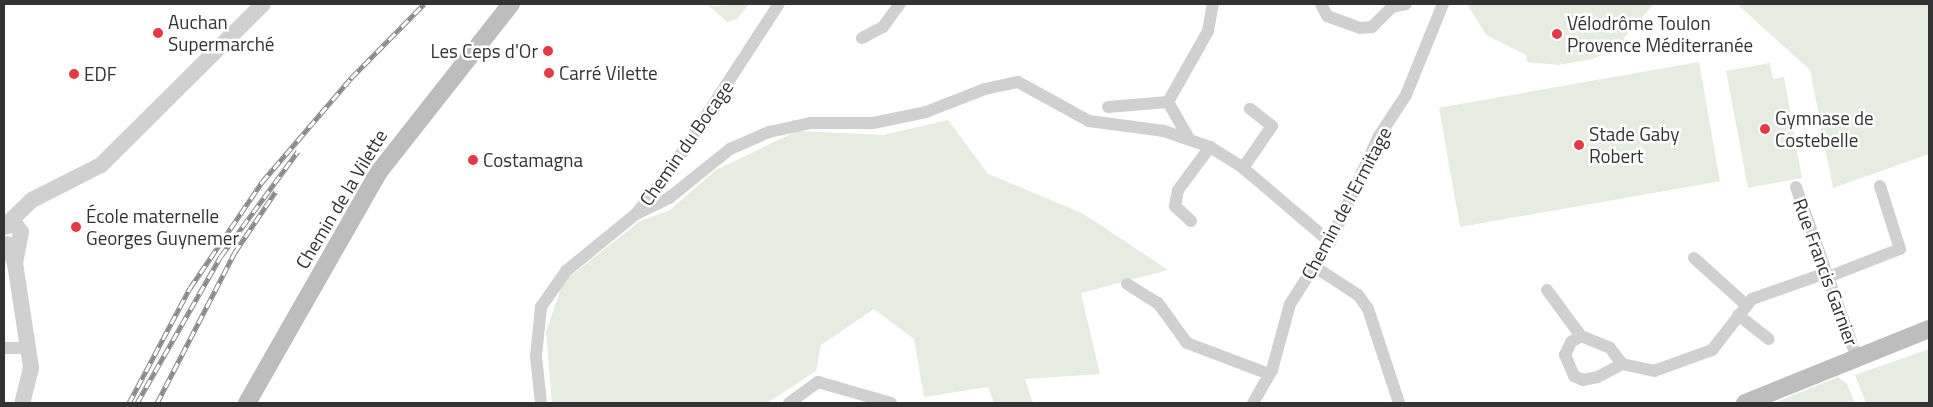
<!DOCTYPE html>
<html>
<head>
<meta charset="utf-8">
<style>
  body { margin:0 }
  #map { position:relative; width:1933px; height:407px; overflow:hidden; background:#fff; font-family:"Titillium Web",sans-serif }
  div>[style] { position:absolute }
  .green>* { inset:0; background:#e6ecdf; transform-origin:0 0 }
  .minor>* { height:12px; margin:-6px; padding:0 6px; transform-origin:6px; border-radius:6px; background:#d0d0d0 }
  .tertiary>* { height:16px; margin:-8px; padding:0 8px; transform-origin:8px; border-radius:8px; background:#d0d0d0 }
  .secondary>* { height:18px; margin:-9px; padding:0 9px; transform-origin:9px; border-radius:9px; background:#bdbdbd }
  .rail>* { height:5px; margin-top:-2.5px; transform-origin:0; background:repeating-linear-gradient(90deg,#fff 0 9px,#888 0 18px); box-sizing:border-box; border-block:1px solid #888 }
  .dots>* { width:14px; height:14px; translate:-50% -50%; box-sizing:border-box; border:2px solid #fff; border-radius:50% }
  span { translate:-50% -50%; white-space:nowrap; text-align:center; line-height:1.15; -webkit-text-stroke:5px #fff; paint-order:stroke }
  .poi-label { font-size:19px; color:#333 }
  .left { translate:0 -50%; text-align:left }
  .right { translate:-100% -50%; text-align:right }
  .street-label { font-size:19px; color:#333 }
  .frame { position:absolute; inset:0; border:5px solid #333; pointer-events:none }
</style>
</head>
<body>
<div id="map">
  <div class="green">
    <i style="clip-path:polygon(707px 4px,713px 6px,749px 4px,737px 19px,727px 22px)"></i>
    <i style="clip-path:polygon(1467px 4px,1654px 4px,1624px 38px,1626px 45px,1592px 59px,1558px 65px,1527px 62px,1526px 55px,1486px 35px)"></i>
    <i style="clip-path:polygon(1737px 4px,1929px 4px,1929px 154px,1833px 188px,1810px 70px)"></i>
    <i style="left:1699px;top:62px;width:121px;height:264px;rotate:80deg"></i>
    <i style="clip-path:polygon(1770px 63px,1773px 79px,1784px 77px,1802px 178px,1748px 188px,1726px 71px)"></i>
    <i style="clip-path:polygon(948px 120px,988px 174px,1082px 213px,1168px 270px,1081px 293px,1100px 374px,1025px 379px,1033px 403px,994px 403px,988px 387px,924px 397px,914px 339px,874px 309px,821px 345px,816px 371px,767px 403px,552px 403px,546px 332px,563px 282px,640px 221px,670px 210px,716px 170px,797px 131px,883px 135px)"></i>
    <i style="clip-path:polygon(1929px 349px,1929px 403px,1866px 403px,1855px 375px)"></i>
    <i style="clip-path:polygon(1838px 377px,1847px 384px,1855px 403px,1774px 403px)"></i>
  </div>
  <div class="minor">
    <i style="left:1321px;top:4px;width:13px;rotate:63deg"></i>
    <i style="left:1327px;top:16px;width:35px;rotate:20deg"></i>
    <i style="left:1360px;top:28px;width:12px;rotate:-5deg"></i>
    <i style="left:1372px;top:27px;width:28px;rotate:-45deg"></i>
    <i style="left:1392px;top:7px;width:14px;rotate:-12deg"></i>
    <i style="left:862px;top:38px;width:24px;rotate:-28deg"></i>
    <i style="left:883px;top:27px;width:29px;rotate:-54deg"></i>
    <i style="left:1108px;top:107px;width:60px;rotate:-4.8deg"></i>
    <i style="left:1188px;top:137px;width:40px;rotate:-119.7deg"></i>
    <i style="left:1168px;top:102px;width:81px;rotate:-60.6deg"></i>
    <i style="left:1208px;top:31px;width:27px;rotate:-80deg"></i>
    <i style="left:1243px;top:168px;width:51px;rotate:-55.4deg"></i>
    <i style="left:1272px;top:126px;width:28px;rotate:-142deg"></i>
    <i style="left:1796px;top:187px;width:182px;rotate:70.4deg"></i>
    <i style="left:636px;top:214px;width:37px;rotate:-26deg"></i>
    <i style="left:669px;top:198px;width:78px;rotate:-38.8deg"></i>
    <i style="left:730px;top:149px;width:43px;rotate:-23.6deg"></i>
    <i style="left:769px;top:132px;width:43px;rotate:-12.1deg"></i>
    <i style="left:811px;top:123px;width:62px"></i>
    <i style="left:873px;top:123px;width:54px;rotate:-11.7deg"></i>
    <i style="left:926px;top:112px;width:63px;rotate:-21.3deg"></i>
    <i style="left:985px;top:89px;width:34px;rotate:-12deg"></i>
    <i style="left:1018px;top:82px;width:81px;rotate:28.8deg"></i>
    <i style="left:1089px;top:121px;width:76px;rotate:7.6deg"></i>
    <i style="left:1164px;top:131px;width:49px;rotate:19.2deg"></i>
    <i style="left:1210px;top:147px;width:39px;rotate:32deg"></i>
    <i style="left:1243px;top:168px;width:114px;rotate:40.4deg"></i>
    <i style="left:1191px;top:221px;width:22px;rotate:-137deg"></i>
    <i style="left:1175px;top:206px;width:16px;rotate:-79deg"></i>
    <i style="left:1178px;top:190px;width:54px;rotate:-53.3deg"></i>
    <i style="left:1694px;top:258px;width:69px;rotate:42deg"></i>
    <i style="left:1315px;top:267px;width:51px;rotate:33.1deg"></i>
    <i style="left:1358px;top:295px;width:17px;rotate:54deg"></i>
    <i style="left:1368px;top:309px;width:99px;rotate:71.7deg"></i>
    <i style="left:1828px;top:277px;width:77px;rotate:-21.3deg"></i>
    <i style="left:1900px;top:249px;width:66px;rotate:-107.6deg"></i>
    <i style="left:1127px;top:284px;width:36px;rotate:32deg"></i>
    <i style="left:1158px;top:303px;width:49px;rotate:54.1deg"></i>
    <i style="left:1187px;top:343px;width:88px;rotate:20.7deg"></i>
    <i style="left:1547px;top:290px;width:57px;rotate:53.5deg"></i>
    <i style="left:1738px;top:315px;width:39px;rotate:38deg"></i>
    <i style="left:1581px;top:336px;width:31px;rotate:22deg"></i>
    <i style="left:1610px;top:348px;width:20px;rotate:53deg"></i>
    <i style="left:1622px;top:364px;width:27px;rotate:152deg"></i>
    <i style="left:1598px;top:377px;width:15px;rotate:169deg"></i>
    <i style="left:1583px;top:380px;width:10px;rotate:-156deg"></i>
    <i style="left:1574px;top:376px;width:23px;rotate:-113deg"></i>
    <i style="left:1565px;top:355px;width:14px;rotate:-65deg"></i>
    <i style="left:1571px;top:342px;width:12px;rotate:-31deg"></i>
    <i style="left:4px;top:348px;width:24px"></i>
    <i style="left:1622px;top:364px;width:33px;rotate:12deg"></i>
    <i style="left:1654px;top:371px;width:62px;rotate:-19.9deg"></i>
    <i style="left:1712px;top:350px;width:65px;rotate:-51.9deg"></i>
    <i style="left:1752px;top:299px;width:78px;rotate:-19.4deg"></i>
    <i style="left:541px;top:403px;width:47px;rotate:-96.1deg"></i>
    <i style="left:536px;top:356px;width:49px;rotate:-84.2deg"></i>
    <i style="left:541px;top:307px;width:44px;rotate:-55.2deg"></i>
    <i style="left:566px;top:271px;width:90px;rotate:-39.2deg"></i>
    <i style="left:636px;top:214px;width:55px;rotate:-51.7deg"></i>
    <i style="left:670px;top:171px;width:199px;rotate:-56.9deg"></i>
    <i style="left:789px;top:403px;width:36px;rotate:-36deg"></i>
    <i style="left:818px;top:382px;width:76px;rotate:16deg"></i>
    <i style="left:1253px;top:403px;width:38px;rotate:-60deg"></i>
    <i style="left:1272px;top:370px;width:68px;rotate:-74.7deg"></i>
    <i style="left:1290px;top:304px;width:74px;rotate:-57.2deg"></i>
    <i style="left:1330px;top:242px;width:117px;rotate:-65.2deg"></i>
    <i style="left:1379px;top:136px;width:49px;rotate:-56.6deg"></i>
    <i style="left:1406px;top:95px;width:98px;rotate:-67.9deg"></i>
  </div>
  <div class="tertiary">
    <i style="left:7px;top:224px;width:35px;rotate:-44deg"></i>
    <i style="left:32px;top:200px;width:77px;rotate:-26.9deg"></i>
    <i style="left:101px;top:165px;width:228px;rotate:-44.8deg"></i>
    <i style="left:4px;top:227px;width:11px;rotate:-15deg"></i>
    <i style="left:15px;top:224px;width:10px;rotate:53deg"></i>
    <i style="left:21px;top:232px;width:32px;rotate:101deg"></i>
    <i style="left:7px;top:244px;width:21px;rotate:67deg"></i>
    <i style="left:15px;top:263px;width:106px;rotate:81.3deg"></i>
    <i style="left:31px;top:368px;width:36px;rotate:104deg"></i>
  </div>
  <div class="secondary">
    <i style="left:247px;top:403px;width:265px;rotate:-60.3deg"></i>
    <i style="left:378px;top:173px;width:215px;rotate:-51.8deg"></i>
    <i style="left:1745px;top:403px;width:198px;rotate:-21.9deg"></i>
  </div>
  <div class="rail">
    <i style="left:129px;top:403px;width:130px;rotate:-62.1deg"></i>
    <i style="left:190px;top:288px;width:128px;rotate:-55.8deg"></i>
    <i style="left:262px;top:182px;width:137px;rotate:-49.4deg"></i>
    <i style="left:351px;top:78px;width:104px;rotate:-45.4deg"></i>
    <i style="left:137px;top:403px;width:169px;rotate:-60.3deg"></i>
    <i style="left:221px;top:256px;width:130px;rotate:-53.7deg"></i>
    <i style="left:157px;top:403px;width:170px;rotate:-62.7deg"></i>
    <i style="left:235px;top:252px;width:73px;rotate:-56.1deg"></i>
  </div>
  <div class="dots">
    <i style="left:158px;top:33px;background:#e63946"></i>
    <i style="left:1557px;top:34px;background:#e63946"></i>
    <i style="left:548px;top:51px;background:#e63946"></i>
    <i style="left:549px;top:73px;background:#e63946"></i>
    <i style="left:74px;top:74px;background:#e63946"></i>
    <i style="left:1765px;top:129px;background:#e63946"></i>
    <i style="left:1579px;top:145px;background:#e63946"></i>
    <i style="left:473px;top:160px;background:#e63946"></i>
    <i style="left:76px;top:227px;background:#e63946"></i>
  </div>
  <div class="poi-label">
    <span class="left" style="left:168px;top:33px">Auchan<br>Supermarché</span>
    <span class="left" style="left:1567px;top:34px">Vélodrôme Toulon<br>Provence Méditerranée</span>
    <span class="right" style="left:538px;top:51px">Les Ceps d'Or</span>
    <span class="left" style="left:559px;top:73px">Carré Vilette</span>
    <span class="left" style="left:84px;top:74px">EDF</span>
    <span class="left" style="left:1775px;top:129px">Gymnase de<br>Costebelle</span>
    <span class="left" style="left:1589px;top:145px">Stade Gaby<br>Robert</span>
    <span class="left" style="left:483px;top:160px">Costamagna</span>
    <span class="left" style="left:86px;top:227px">École maternelle<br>Georges Guynemer</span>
  </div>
  <div class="street-label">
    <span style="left:686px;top:143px;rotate:-55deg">Chemin du Bocage</span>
    <span style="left:341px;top:199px;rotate:-59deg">Chemin de la Vilette</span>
    <span style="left:1346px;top:203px;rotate:-62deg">Chemin de l'Ermitage</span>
    <span style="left:1826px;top:272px;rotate:70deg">Rue Francis Garnier</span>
  </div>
  <div class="frame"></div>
</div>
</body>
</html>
